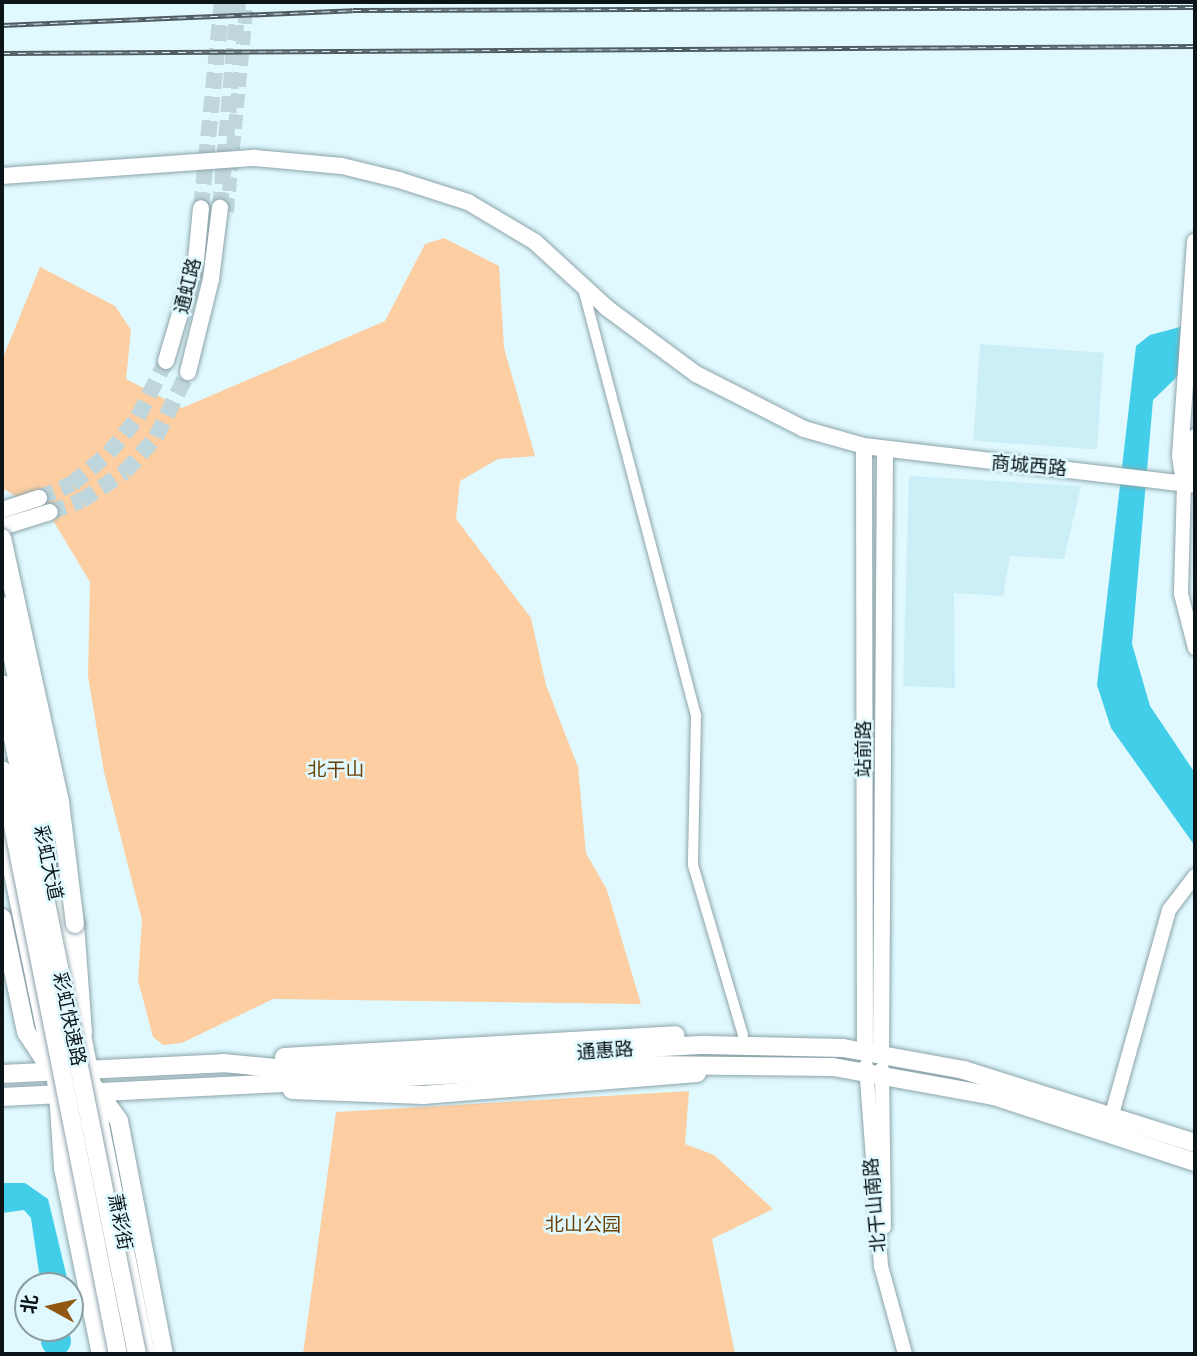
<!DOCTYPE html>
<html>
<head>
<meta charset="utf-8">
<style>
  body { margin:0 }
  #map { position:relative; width:1197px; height:1356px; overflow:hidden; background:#dff9ff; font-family:Roboto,"Noto Sans SC",sans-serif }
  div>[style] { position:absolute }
  .built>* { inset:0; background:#cceef7; transform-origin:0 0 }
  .green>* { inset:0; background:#fccea2 }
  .water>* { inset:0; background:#42cde9 }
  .round { border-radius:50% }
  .tertiary-tunnel>* { height:14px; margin-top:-7px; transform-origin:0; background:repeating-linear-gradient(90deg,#bfd7dc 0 14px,transparent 0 21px) }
  .secondary-tunnel>* { height:16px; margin-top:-8px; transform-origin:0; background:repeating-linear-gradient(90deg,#bfd7dc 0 16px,transparent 0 24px) }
  .roads { filter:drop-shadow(0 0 2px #8da4aa) drop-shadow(0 0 2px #8da4aa) }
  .minor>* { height:10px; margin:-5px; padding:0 5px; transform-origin:5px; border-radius:5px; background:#fff }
  .tertiary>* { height:14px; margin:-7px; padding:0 7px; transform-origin:7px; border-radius:7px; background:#fff }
  .secondary>* { height:16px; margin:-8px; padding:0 8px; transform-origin:8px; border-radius:8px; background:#fff }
  .primary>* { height:18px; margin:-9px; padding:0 9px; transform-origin:9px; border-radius:9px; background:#fff }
  .trunk>* { height:18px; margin:-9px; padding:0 9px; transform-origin:9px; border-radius:9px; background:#fff }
  .rail>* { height:5px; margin-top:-2.5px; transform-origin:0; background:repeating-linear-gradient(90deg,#dff9ff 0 8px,#4f5d61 0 16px); box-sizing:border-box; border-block:2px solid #4f5d61 }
  .bridges { filter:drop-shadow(0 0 2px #8da4aa) drop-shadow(0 0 2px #8da4aa) }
  .trunk-bridge>* { height:18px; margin:-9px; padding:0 9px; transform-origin:9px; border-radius:9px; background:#fff }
  span { translate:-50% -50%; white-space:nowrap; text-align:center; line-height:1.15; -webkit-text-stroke:5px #dff9ff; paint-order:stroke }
  .street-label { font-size:19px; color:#0b1416 }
  .park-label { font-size:19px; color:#6a3d00 }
  .frame { position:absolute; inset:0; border:4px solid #0b1416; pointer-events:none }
  .north { position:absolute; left:14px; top:1272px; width:70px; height:70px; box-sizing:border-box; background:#dff9ff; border:2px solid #8a9da2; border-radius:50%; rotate:278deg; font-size:19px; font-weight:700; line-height:28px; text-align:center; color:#0b1416 }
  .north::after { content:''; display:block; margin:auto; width:24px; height:32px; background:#915813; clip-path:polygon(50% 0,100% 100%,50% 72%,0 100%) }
</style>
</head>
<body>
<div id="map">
  <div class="built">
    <i style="left:980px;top:344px;width:124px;height:97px;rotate:4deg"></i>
    <i style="clip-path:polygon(909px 476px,1081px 486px,1064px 559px,1010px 556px,1003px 596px,954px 593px,955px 688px,903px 686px)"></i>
  </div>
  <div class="green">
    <i style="clip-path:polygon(444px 238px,499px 266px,504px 348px,535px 456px,498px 459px,460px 481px,456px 519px,531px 618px,546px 685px,578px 767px,586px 853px,607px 890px,641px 1004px,273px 999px,182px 1043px,163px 1045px,153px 1037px,138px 980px,142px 920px,104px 772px,88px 676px,90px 582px,51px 517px,2px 488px,2px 360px,40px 267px,115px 306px,131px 330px,126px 379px,182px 408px,385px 321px,425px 244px)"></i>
    <i style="clip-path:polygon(689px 1091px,685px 1144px,714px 1155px,773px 1209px,712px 1239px,735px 1354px,303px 1354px,336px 1112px)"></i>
  </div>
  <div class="water">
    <i style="clip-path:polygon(1195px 323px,1195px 370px,1182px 372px,1153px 400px,1132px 644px,1150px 706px,1195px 773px,1195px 846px,1111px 728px,1097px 685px,1136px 346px,1150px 335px)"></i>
    <i style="clip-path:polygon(2px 1183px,25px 1183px,48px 1199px,69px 1286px,41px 1286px,31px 1218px,24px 1210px,2px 1213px)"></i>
    <i class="round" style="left:41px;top:1326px;width:30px;height:30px"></i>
  </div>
  <div class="tertiary-tunnel">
    <i style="left:227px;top:212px;width:211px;rotate:-84.6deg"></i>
  </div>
  <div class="secondary-tunnel">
    <i style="left:201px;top:208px;width:207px;rotate:-84.2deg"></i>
    <i style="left:220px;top:208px;width:207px;rotate:-85deg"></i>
    <i style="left:39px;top:498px;width:36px;rotate:-23deg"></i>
    <i style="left:72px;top:484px;width:48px;rotate:-40deg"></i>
    <i style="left:109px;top:453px;width:46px;rotate:-51.1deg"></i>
    <i style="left:138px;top:417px;width:63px;rotate:-63.4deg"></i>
    <i style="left:50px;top:512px;width:33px;rotate:-20deg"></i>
    <i style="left:81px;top:501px;width:53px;rotate:-33.4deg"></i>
    <i style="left:125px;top:472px;width:47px;rotate:-48.5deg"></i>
    <i style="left:156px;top:437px;width:72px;rotate:-63.8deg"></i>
  </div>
  <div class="roads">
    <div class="minor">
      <i style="left:583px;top:288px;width:443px;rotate:75.2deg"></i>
      <i style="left:696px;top:716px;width:149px;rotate:91.2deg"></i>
      <i style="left:693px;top:865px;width:177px;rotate:73.6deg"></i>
    </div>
    <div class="tertiary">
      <i style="left:1184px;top:484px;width:110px;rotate:91.6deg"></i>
      <i style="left:1181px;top:594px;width:56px;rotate:75.5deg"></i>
      <i style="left:866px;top:1066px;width:201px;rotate:85.7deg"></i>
      <i style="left:881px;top:1266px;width:91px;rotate:74.7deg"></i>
      <i style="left:882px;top:1069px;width:158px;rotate:89.3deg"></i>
      <i style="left:1109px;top:1125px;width:223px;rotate:-74.4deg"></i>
      <i style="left:1169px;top:910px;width:43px;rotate:-52.6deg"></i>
    </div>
    <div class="secondary">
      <i style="left:2px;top:176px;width:254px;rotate:-4.1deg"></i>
      <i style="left:255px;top:158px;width:87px;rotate:5.3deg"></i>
      <i style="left:342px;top:166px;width:59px;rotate:13.8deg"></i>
      <i style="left:399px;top:180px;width:72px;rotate:17.7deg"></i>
      <i style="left:468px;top:202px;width:78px;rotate:30.8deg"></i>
      <i style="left:535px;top:242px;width:98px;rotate:42.5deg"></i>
      <i style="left:607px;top:308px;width:111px;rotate:36.6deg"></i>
      <i style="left:696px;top:374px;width:121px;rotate:27deg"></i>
      <i style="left:804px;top:429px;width:62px;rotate:15.8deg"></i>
      <i style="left:864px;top:446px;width:333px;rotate:6.7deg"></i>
      <i style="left:166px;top:361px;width:105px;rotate:-73.5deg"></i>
      <i style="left:196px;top:260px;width:52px;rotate:-84.5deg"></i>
      <i style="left:188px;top:372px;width:96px;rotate:-76.1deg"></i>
      <i style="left:211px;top:279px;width:72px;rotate:-82.8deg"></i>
      <i style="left:864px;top:446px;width:606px;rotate:89.91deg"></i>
      <i style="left:1186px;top:478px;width:42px;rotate:-77.6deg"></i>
      <i style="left:1184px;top:484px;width:28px;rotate:-98deg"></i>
      <i style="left:1180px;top:456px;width:215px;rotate:-86deg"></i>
      <i style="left:2px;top:510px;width:39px;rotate:-18deg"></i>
      <i style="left:2px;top:527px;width:50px;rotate:-17.4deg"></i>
      <i style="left:2px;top:825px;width:286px;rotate:78.3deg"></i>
      <i style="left:47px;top:856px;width:135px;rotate:78.4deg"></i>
      <i style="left:80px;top:1020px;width:341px;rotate:78.7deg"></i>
      <i style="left:881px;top:1054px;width:605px;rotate:-89.62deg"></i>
    </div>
    <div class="primary">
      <i style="left:284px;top:1057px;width:392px;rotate:-3.2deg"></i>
      <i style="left:2px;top:1074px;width:221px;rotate:-2.8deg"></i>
      <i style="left:223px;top:1063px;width:53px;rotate:5.4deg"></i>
      <i style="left:276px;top:1068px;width:430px;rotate:-3.1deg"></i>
      <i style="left:705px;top:1045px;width:138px;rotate:1.2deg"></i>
      <i style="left:843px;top:1048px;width:123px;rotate:10.3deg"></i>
      <i style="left:964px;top:1070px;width:242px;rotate:17.5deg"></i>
      <i style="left:292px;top:1090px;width:131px;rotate:2.2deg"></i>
      <i style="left:423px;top:1095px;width:275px;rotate:-4.6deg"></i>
      <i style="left:2px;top:1097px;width:644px;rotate:-2.85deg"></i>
      <i style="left:645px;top:1065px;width:188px;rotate:0.6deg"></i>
      <i style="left:833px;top:1067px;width:164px;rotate:10.2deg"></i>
      <i style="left:994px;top:1096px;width:212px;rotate:18.2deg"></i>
    </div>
    <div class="trunk">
      <i style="left:2px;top:918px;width:116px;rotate:78.1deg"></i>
      <i style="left:26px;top:1032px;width:45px;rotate:56.7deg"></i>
      <i style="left:75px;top:924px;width:109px;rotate:85.8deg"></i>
      <i style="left:96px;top:1089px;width:39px;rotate:54deg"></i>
      <i style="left:119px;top:1121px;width:237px;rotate:79.1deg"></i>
      <i style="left:58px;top:1092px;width:76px;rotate:86.2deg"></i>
      <i style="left:63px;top:1168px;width:190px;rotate:78.5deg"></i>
    </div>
  </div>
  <div class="rail">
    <i style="left:2px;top:25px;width:351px;rotate:-2.4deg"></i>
    <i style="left:353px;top:10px;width:842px;rotate:-0.2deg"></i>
    <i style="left:2px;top:53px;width:1193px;rotate:-0.34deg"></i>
  </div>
  <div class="bridges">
    <div class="trunk-bridge">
      <i style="left:2px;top:538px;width:270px;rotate:77.6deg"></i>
      <i style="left:60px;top:802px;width:123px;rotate:83deg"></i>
      <i style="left:2px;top:606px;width:217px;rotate:78.3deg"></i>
      <i style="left:46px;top:819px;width:49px;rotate:88.8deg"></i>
      <i style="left:2px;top:684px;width:683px;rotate:78.61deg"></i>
      <i style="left:2px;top:770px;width:595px;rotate:78.77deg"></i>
    </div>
  </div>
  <div class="street-label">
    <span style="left:188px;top:286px;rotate:-76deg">通虹路</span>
    <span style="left:1029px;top:466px;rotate:5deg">商城西路</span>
    <span style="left:864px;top:749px;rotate:-90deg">站前路</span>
    <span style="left:48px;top:863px;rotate:78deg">彩虹大道</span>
    <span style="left:69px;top:1019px;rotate:78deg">彩虹快速路</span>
    <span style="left:605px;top:1051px;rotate:-4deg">通惠路</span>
    <span style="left:875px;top:1205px;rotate:-95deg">北干山南路</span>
    <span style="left:120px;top:1222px;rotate:79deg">萧彩街</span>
  </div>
  <div class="park-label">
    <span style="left:336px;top:770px">北干山</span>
    <span style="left:583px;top:1225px">北山公园</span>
  </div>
  <div class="frame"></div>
  <div class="north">北</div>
</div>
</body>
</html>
